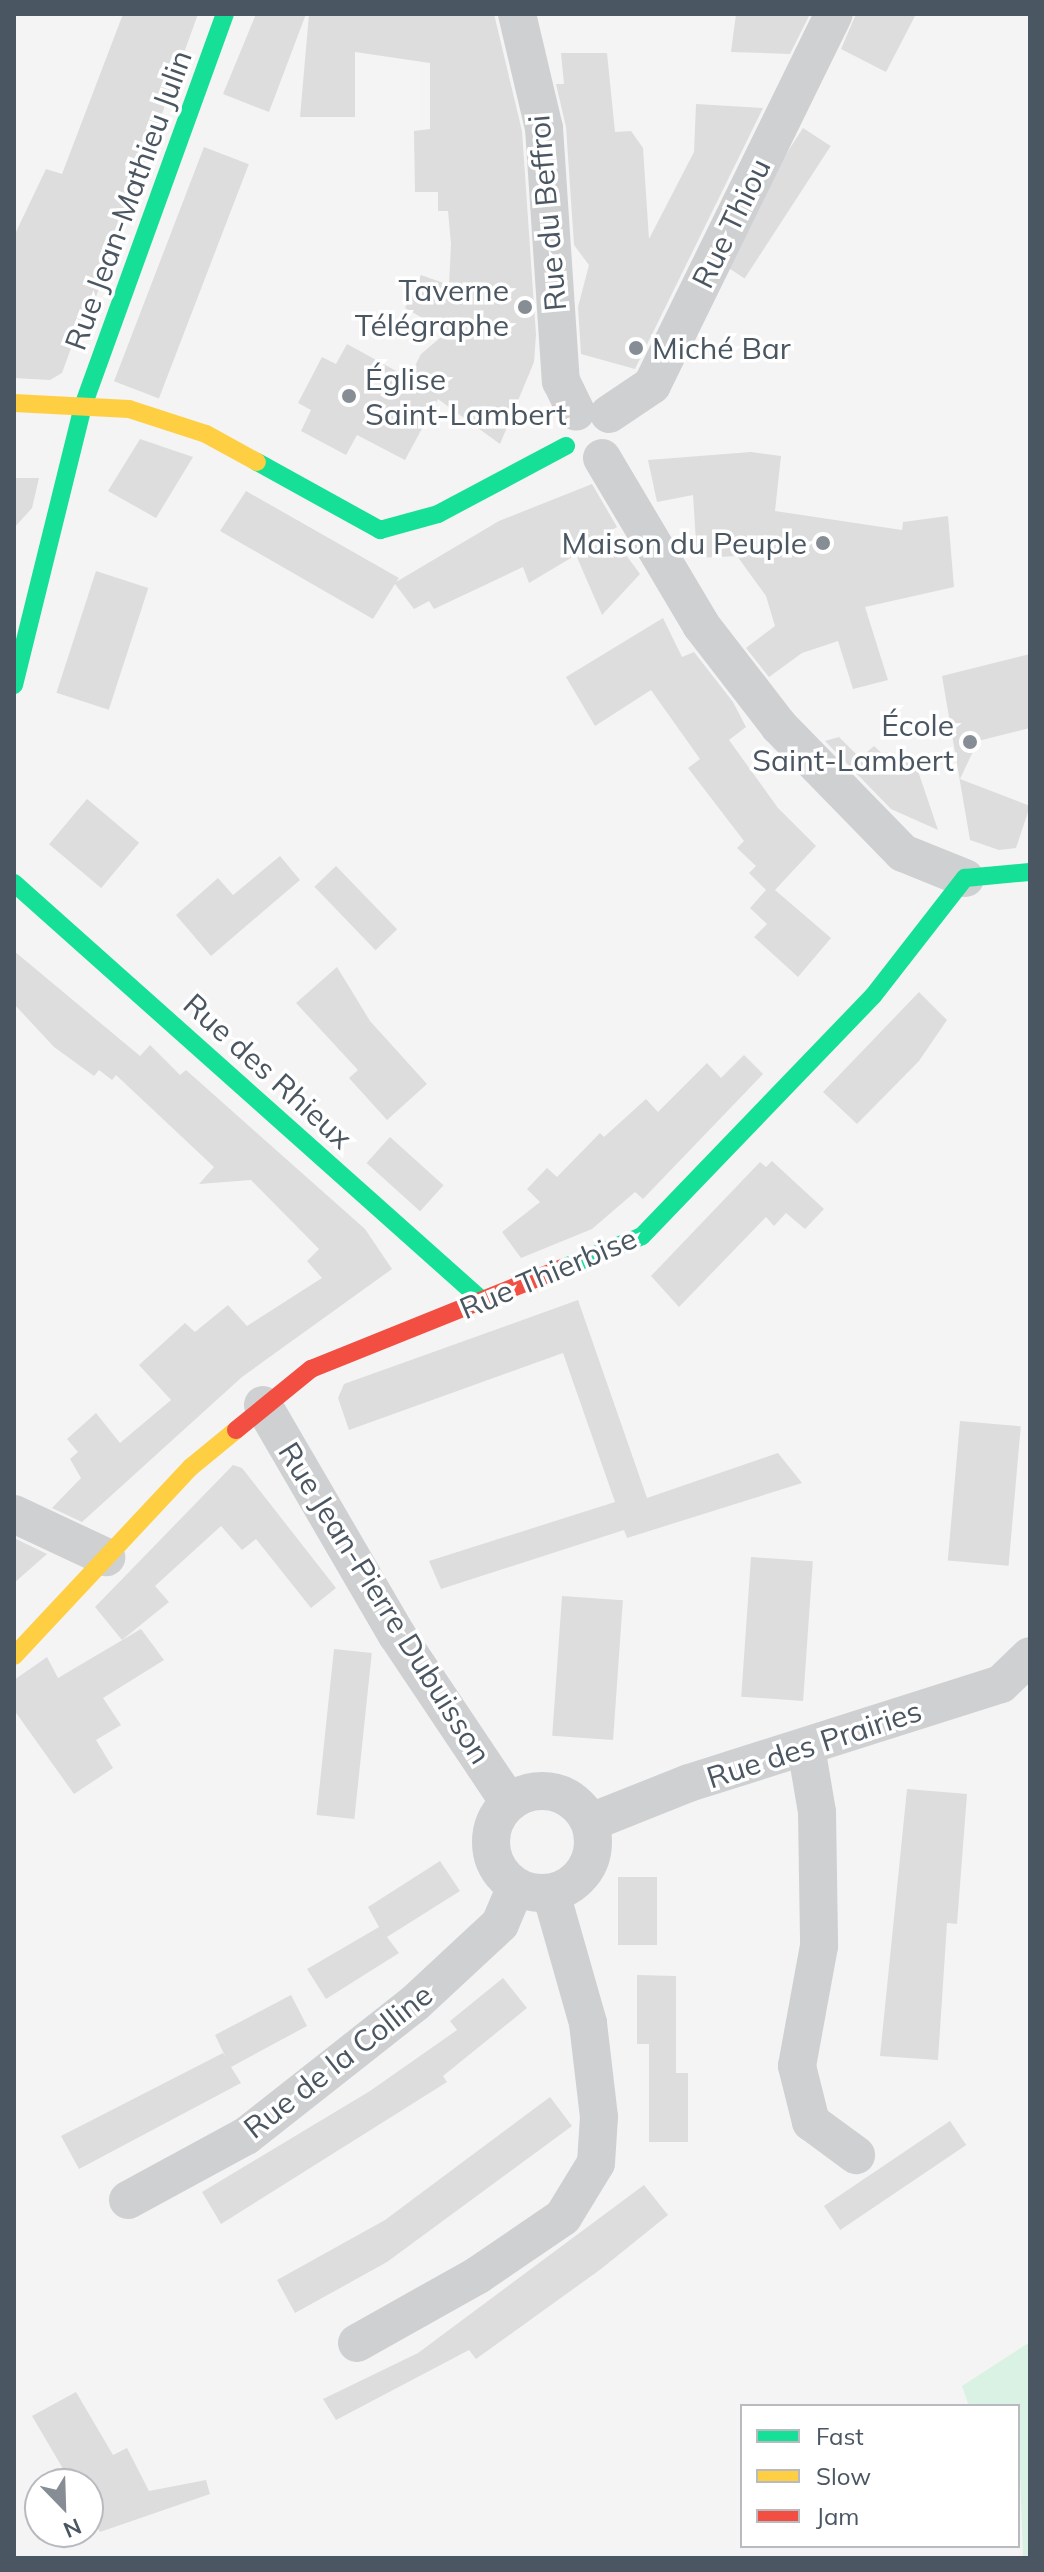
<!DOCTYPE html>
<html>
<head>
<meta charset="utf-8">
<style>
  body { margin:0 }
  #map { position:relative; width:1044px; height:2572px; overflow:hidden; background:#f4f4f4; font-family:Mulish,sans-serif }
  div>[style] { position:absolute }
  .green>* { inset:0; background:#d9f2e3 }
  .building>* { inset:0; background:#ddddde; transform-origin:0 0 }
  .street>* { height:38px; margin:-19px; padding:0 19px; transform-origin:19px; border-radius:19px; background:#ced0d2 }
  .street>.ring { margin:-19px; padding:0; box-sizing:content-box; background:none; border:38px solid #ced0d2; border-radius:50% }
  .fast>* { height:18px; margin:-9px; padding:0 9px; transform-origin:9px; border-radius:9px; background:#16e098 }
  .slow>* { height:18px; margin:-9px; padding:0 9px; transform-origin:9px; border-radius:9px; background:#ffcf43 }
  .jam>* { height:18px; margin:-9px; padding:0 9px; transform-origin:9px; border-radius:9px; background:#f24e42 }
  .dots>* { width:22px; height:22px; translate:-50% -50%; box-sizing:border-box; border:4px solid #fff; border-radius:50% }
  span { translate:-50% -50%; white-space:nowrap; text-align:center; line-height:1.15; -webkit-text-stroke:7px #fff; paint-order:stroke }
  .street-label { font-size:30px; color:#4a5661 }
  .poi-label { font-size:30px; color:#4a5661 }
  .right { translate:-100% -50%; text-align:right }
  .left { translate:0 -50%; text-align:left }
  .frame { position:absolute; inset:0; border:16px solid #4a5661; pointer-events:none }
  .legend { position:absolute; left:740px; top:2404px; width:280px; height:144px; box-sizing:border-box; background:#fff; border:2px solid #b7bbc0; margin:0; padding:10px 14px; list-style:none; font-size:24px; color:#4a5661 }
  .legend li { display:flex; align-items:center; gap:16px; height:40px }
  .legend b { width:40px; border:2px solid #b7bbc0 }
  .north { position:absolute; left:24px; top:2468px; width:80px; height:80px; box-sizing:border-box; background:#fff; border:2px solid #b7bbc0; border-radius:50%; rotate:157deg; font-size:22px; font-weight:700; line-height:32px; text-align:center; color:#4a5661 }
  .north::after { content:''; display:block; margin:auto; width:28px; height:36px; background:#868d94; clip-path:polygon(50% 0,100% 100%,50% 72%,0 100%) }
</style>
</head>
<body>
<div id="map">
  <div class="green">
    <i style="clip-path:polygon(1030px 2342px,1030px 2558px,1023px 2558px,1018px 2406px,969px 2406px,962px 2386px)"></i>
  </div>
  <div class="building">
    <i style="clip-path:polygon(123px 14px,198px 14px,87px 322px,83px 315px,62px 373px,50px 380px,14px 378px,14px 236px,46px 169px,62px 174px)"></i>
    <i style="clip-path:polygon(256px 14px,306px 14px,269px 112px,223px 94px)"></i>
    <i style="clip-path:polygon(309px 14px,494px 14px,522px 131px,536px 335px,534px 362px,500px 444px,438px 399px,405px 460px,357px 435px,346px 455px,301px 431px,311px 410px,298px 403px,322px 357px,336px 364px,347px 344px,409px 378px,421px 354px,447px 332px,405px 308px,421px 275px,449px 285px,451px 244px,448px 211px,438px 211px,438px 192px,415px 192px,414px 131px,430px 129px,430px 63px,355px 52px,355px 117px,300px 117px)"></i>
    <i style="clip-path:polygon(736px 14px,810px 14px,790px 54px,731px 52px)"></i>
    <i style="clip-path:polygon(856px 14px,916px 14px,886px 72px,841px 49px)"></i>
    <i style="clip-path:polygon(561px 53px,607px 53px,615px 132px,631px 131px,643px 148px,649px 239px,694px 152px,696px 104px,763px 108px,635px 369px,581px 354px,578px 307px,589px 265px,574px 245px,566px 127px,556px 84px,564px 84px)"></i>
    <i style="left:803px;top:128px;width:33px;height:158px;rotate:33deg"></i>
    <i style="left:204px;top:147px;width:48px;height:251px;rotate:21deg"></i>
    <i style="clip-path:polygon(140px 439px,193px 457px,156px 518px,108px 491px)"></i>
    <i style="clip-path:polygon(751px 452px,781px 456px,775px 511px,902px 530px,903px 522px,948px 516px,954px 587px,865px 607px,888px 680px,853px 689px,838px 641px,802px 653px,769px 677px,746px 648px,775px 626px,766px 596px,737px 556px,697px 558px,693px 495px,657px 502px,648px 460px)"></i>
    <i style="clip-path:polygon(14px 478px,39px 478px,32px 508px,14px 528px)"></i>
    <i style="clip-path:polygon(592px 484px,617px 527px,609px 532px,640px 574px,602px 615px,576px 555px,529px 583px,523px 567px,434px 609px,429px 601px,414px 609px,395px 584px,373px 619px,220px 531px,246px 491px,399px 578px,396px 582px,499px 521px)"></i>
    <i style="left:96px;top:571px;width:55px;height:128px;rotate:18deg"></i>
    <i style="clip-path:polygon(663px 618px,682px 657px,694px 652px,733px 702px,746px 727px,729px 740px,778px 808px,816px 846px,775px 890px,831px 938px,798px 977px,754px 937px,767px 924px,750px 908px,766px 890px,749px 873px,756px 866px,737px 848px,744px 841px,688px 768px,700px 759px,651px 690px,595px 726px,566px 677px)"></i>
    <i style="clip-path:polygon(1030px 654px,1030px 728px,978px 741px,960px 779px,1030px 806px,1016px 848px,999px 850px,970px 840px,942px 676px)"></i>
    <i style="clip-path:polygon(839px 737px,860px 758px,874px 746px,886px 757px,916px 765px,938px 830px,891px 809px,825px 741px)"></i>
    <i style="left:87px;top:799px;width:68px;height:59px;rotate:40deg"></i>
    <i style="clip-path:polygon(280px 856px,300px 880px,211px 956px,176px 915px,218px 878px,233px 895px)"></i>
    <i style="left:336px;top:866px;width:88px;height:30px;rotate:46deg"></i>
    <i style="clip-path:polygon(14px 951px,140px 1056px,150px 1045px,180px 1075px,186px 1070px,365px 1229px,392px 1269px,242px 1377px,82px 1522px,52px 1508px,81px 1478px,70px 1459px,78px 1452px,67px 1439px,96px 1413px,120px 1443px,171px 1400px,139px 1365px,185px 1323px,195px 1332px,228px 1305px,247px 1326px,322px 1278px,307px 1261px,319px 1249px,251px 1180px,199px 1184px,214px 1167px,116px 1075px,112px 1080px,99px 1070px,94px 1076px,54px 1047px,14px 1004px)"></i>
    <i style="clip-path:polygon(337px 967px,370px 1021px,427px 1084px,387px 1120px,349px 1078px,358px 1070px,296px 1003px)"></i>
    <i style="clip-path:polygon(919px 992px,947px 1020px,919px 1061px,857px 1124px,823px 1092px)"></i>
    <i style="clip-path:polygon(744px 1055px,763px 1074px,643px 1199px,635px 1192px,592px 1229px,521px 1258px,502px 1232px,540px 1202px,527px 1189px,547px 1168px,557px 1177px,600px 1133px,604px 1137px,646px 1099px,658px 1112px,707px 1063px,721px 1078px)"></i>
    <i style="left:390px;top:1137px;width:72px;height:35px;rotate:42deg"></i>
    <i style="clip-path:polygon(772px 1161px,824px 1209px,805px 1229px,786px 1213px,774px 1226px,766px 1217px,679px 1307px,651px 1276px,760px 1162px,766px 1167px)"></i>
    <i style="clip-path:polygon(578px 1300px,647px 1498px,778px 1453px,802px 1483px,627px 1538px,624px 1530px,441px 1589px,429px 1561px,615px 1502px,563px 1353px,349px 1430px,338px 1398px,344px 1384px)"></i>
    <i style="left:960px;top:1421px;width:61px;height:140px;rotate:5deg"></i>
    <i style="clip-path:polygon(233px 1465px,242px 1468px,336px 1588px,311px 1608px,256px 1539px,242px 1550px,221px 1526px,155px 1586px,169px 1602px,122px 1640px,95px 1607px)"></i>
    <i style="clip-path:polygon(14px 1538px,47px 1554px,14px 1583px)"></i>
    <i style="left:751px;top:1557px;width:62px;height:140px;rotate:4deg"></i>
    <i style="left:562px;top:1596px;width:61px;height:140px;rotate:4deg"></i>
    <i style="clip-path:polygon(141px 1629px,164px 1660px,103px 1698px,121px 1725px,96px 1740px,113px 1768px,74px 1794px,14px 1710px,14px 1680px,47px 1657px,58px 1678px)"></i>
    <i style="left:334px;top:1649px;width:38px;height:167px;rotate:6deg"></i>
    <i style="clip-path:polygon(907px 1789px,967px 1794px,957px 1924px,947px 1923px,938px 2060px,880px 2056px)"></i>
    <i style="clip-path:polygon(440px 1861px,460px 1891px,387px 1937px,399px 1953px,326px 1999px,307px 1969px,379px 1927px,368px 1907px)"></i>
    <i style="left:618px;top:1877px;width:39px;height:68px"></i>
    <i style="clip-path:polygon(637px 1975px,676px 1976px,676px 2073px,688px 2073px,688px 2142px,649px 2142px,649px 2044px,637px 2044px)"></i>
    <i style="clip-path:polygon(503px 1978px,527px 2008px,443px 2076px,447px 2082px,221px 2224px,202px 2192px,370px 2091px,457px 2030px,450px 2021px)"></i>
    <i style="clip-path:polygon(291px 1995px,307px 2026px,231px 2067px,241px 2083px,79px 2169px,61px 2136px,223px 2053px,226px 2058px,215px 2035px)"></i>
    <i style="clip-path:polygon(550px 2097px,572px 2126px,387px 2262px,295px 2313px,277px 2280px,385px 2220px)"></i>
    <i style="left:950px;top:2121px;width:29px;height:152px;rotate:56deg"></i>
    <i style="clip-path:polygon(644px 2185px,668px 2215px,601px 2269px,476px 2359px,469px 2350px,336px 2420px,323px 2399px,418px 2353px)"></i>
    <i style="clip-path:polygon(76px 2392px,113px 2455px,127px 2448px,149px 2491px,206px 2480px,210px 2494px,100px 2532px,88px 2511px,88px 2484px,72px 2484px,32px 2416px)"></i>
  </div>
  <div class="street">
    <i style="left:517px;top:14px;width:117px;rotate:76.7deg"></i>
    <i style="left:544px;top:128px;width:254px;rotate:86.2deg"></i>
    <i style="left:561px;top:381px;width:34px;rotate:64deg"></i>
    <i style="left:609px;top:414px;width:52px;rotate:-34deg"></i>
    <i style="left:652px;top:385px;width:413px;rotate:-63.9deg"></i>
    <i style="left:602px;top:458px;width:194px;rotate:59.3deg"></i>
    <i style="left:701px;top:625px;width:128px;rotate:52.3deg"></i>
    <i style="left:779px;top:726px;width:177px;rotate:45.7deg"></i>
    <i style="left:903px;top:853px;width:67px;rotate:22deg"></i>
    <i style="left:263px;top:1405px;width:266px;rotate:59.8deg"></i>
    <i style="left:397px;top:1635px;width:200px;rotate:56.2deg"></i>
    <i style="left:14px;top:1514px;width:102px;rotate:25.1deg"></i>
    <i style="left:806px;top:1747px;width:66px;rotate:80.4deg"></i>
    <i style="left:817px;top:1812px;width:134px;rotate:89.1deg"></i>
    <i style="left:819px;top:1946px;width:122px;rotate:100.4deg"></i>
    <i style="left:797px;top:2066px;width:58px;rotate:76deg"></i>
    <i style="left:811px;top:2122px;width:56px;rotate:36.3deg"></i>
    <i class="ring" style="left:491px;top:1791px;width:64px;height:64px"></i>
    <i style="left:591px;top:1822px;width:105px;rotate:-21.7deg"></i>
    <i style="left:689px;top:1783px;width:327px;rotate:-17.6deg"></i>
    <i style="left:1001px;top:1684px;width:40px;rotate:-44deg"></i>
    <i style="left:128px;top:2200px;width:134px;rotate:-28.5deg"></i>
    <i style="left:246px;top:2136px;width:215px;rotate:-38.2deg"></i>
    <i style="left:415px;top:2003px;width:116px;rotate:-42.9deg"></i>
    <i style="left:500px;top:1924px;width:39px;rotate:-67deg"></i>
    <i style="left:357px;top:2343px;width:139px;rotate:-29.3deg"></i>
    <i style="left:478px;top:2275px;width:103px;rotate:-34.3deg"></i>
    <i style="left:563px;top:2217px;width:63px;rotate:-58.6deg"></i>
    <i style="left:596px;top:2163px;width:46px;rotate:-86.3deg"></i>
    <i style="left:599px;top:2117px;width:95px;rotate:-96.7deg"></i>
    <i style="left:588px;top:2023px;width:135px;rotate:-105.9deg"></i>
  </div>
  <div class="fast">
    <i style="left:257px;top:462px;width:141px;rotate:28.9deg"></i>
    <i style="left:380px;top:530px;width:60px;rotate:-15.4deg"></i>
    <i style="left:438px;top:514px;width:145px;rotate:-28deg"></i>
    <i style="left:14px;top:685px;width:287px;rotate:-76.1deg"></i>
    <i style="left:83px;top:406px;width:417px;rotate:-70.1deg"></i>
    <i style="left:14px;top:883px;width:630px;rotate:41.72deg"></i>
    <i style="left:565px;top:1267px;width:83px;rotate:-21.9deg"></i>
    <i style="left:642px;top:1236px;width:333px;rotate:-46.1deg"></i>
    <i style="left:873px;top:996px;width:150px;rotate:-52.1deg"></i>
    <i style="left:965px;top:878px;width:65px;rotate:-5.3deg"></i>
  </div>
  <div class="slow">
    <i style="left:14px;top:403px;width:115px;rotate:3deg"></i>
    <i style="left:129px;top:409px;width:81px;rotate:18deg"></i>
    <i style="left:206px;top:434px;width:58px;rotate:28.8deg"></i>
    <i style="left:14px;top:1656px;width:259px;rotate:-46.9deg"></i>
    <i style="left:191px;top:1467px;width:58px;rotate:-39.4deg"></i>
  </div>
  <div class="jam">
    <i style="left:236px;top:1430px;width:97px;rotate:-39.1deg"></i>
    <i style="left:311px;top:1369px;width:274px;rotate:-21.9deg"></i>
  </div>
  <div class="dots">
    <i style="left:525px;top:307px;background:#868d94"></i>
    <i style="left:636px;top:348px;background:#868d94"></i>
    <i style="left:349px;top:396px;background:#868d94"></i>
    <i style="left:823px;top:543px;background:#868d94"></i>
    <i style="left:970px;top:742px;background:#868d94"></i>
  </div>
  <div class="street-label">
    <span style="left:128px;top:200px;rotate:-70deg">Rue Jean-Mathieu Julin</span>
    <span style="left:547px;top:213px;rotate:-95deg">Rue du Beffroi</span>
    <span style="left:731px;top:223px;rotate:-64deg">Rue Thiou</span>
    <span style="left:268px;top:1071px;rotate:42deg">Rue des Rhieux</span>
    <span style="left:548px;top:1273px;rotate:-23deg">Rue Thierbise</span>
    <span style="left:385px;top:1603px;rotate:58deg">Rue Jean-Pierre Dubuisson</span>
    <span style="left:814px;top:1744px;rotate:-18deg">Rue des Prairies</span>
    <span style="left:338px;top:2061px;rotate:-38deg">Rue de la Colline</span>
  </div>
  <div class="poi-label">
    <span class="right" style="left:509px;top:307px">Taverne<br>Télégraphe</span>
    <span class="left" style="left:652px;top:348px">Miché Bar</span>
    <span class="left" style="left:365px;top:396px">Église<br>Saint-Lambert</span>
    <span class="right" style="left:807px;top:543px">Maison du Peuple</span>
    <span class="right" style="left:954px;top:742px">École<br>Saint-Lambert</span>
  </div>
  <div class="frame"></div>
  <ul class="legend">
  <li><b style="height:10px;background:#16e098"></b>Fast</li>
  <li><b style="height:10px;background:#ffcf43"></b>Slow</li>
  <li><b style="height:10px;background:#f24e42"></b>Jam</li>
  </ul>
  <div class="north">N</div>
</div>
</body>
</html>
